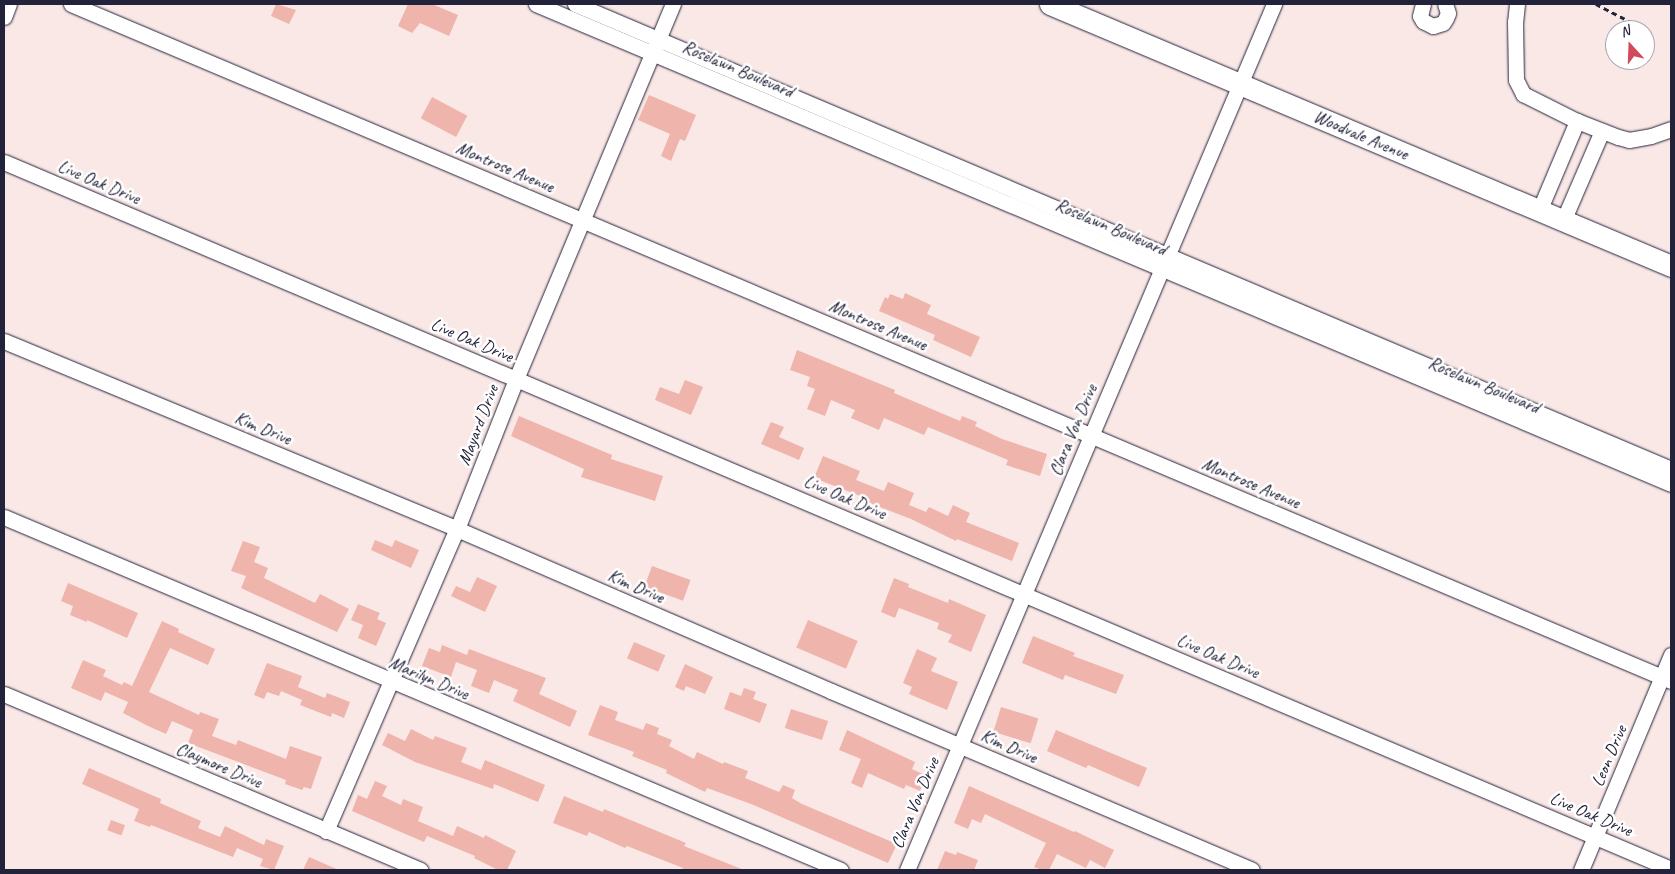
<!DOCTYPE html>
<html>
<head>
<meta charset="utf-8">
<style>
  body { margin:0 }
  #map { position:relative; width:1675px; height:874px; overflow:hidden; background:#fae8e6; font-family:Caveat,sans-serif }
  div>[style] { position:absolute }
  .building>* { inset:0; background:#efb4ab; transform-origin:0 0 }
  .path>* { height:2.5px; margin-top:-1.25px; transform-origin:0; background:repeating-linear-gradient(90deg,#22223b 0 5px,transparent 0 9px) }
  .roads { filter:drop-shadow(0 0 1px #22223b) drop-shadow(0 0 1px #22223b) }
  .street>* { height:15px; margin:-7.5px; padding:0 7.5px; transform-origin:7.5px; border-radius:7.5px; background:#fff }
  .secondary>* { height:21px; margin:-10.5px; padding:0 10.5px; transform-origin:10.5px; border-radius:10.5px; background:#fff }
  span { translate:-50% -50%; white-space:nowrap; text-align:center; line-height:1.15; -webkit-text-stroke:5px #fff; paint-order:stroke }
  .street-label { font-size:18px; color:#22223b }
  .frame { position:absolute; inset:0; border:5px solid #22223b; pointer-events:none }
  .north { position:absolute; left:1605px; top:20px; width:50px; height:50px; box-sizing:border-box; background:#fff; border:1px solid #a7a7b1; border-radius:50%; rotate:340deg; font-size:14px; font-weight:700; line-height:20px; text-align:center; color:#22223b }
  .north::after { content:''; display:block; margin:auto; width:18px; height:22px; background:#d1495b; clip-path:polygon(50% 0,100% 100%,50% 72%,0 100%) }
</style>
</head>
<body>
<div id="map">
  <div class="building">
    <i style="clip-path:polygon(276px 4px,296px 10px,289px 24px,271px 16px)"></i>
    <i style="clip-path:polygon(408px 4px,432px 4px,458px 15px,449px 36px,420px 23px,412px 33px,398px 26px)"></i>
    <i style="clip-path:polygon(649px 95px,696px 115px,685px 141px,680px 139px,671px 161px,661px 156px,670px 134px,638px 120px)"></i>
    <i style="left:432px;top:97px;width:40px;height:24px;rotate:28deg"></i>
    <i style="clip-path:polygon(905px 293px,931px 305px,927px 314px,980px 337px,971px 357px,933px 340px,935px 335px,879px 311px,885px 297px,888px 299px,890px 294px,903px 299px)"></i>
    <i style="clip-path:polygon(797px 350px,895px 390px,894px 393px,960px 421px,962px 416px,977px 422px,975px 426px,1002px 439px,1047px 454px,1040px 476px,1006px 465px,1008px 460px,928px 427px,924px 435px,884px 418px,879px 430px,851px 418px,855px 410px,831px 400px,825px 416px,807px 409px,815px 389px,807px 386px,810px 377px,790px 370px)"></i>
    <i style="clip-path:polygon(685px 380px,703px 387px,691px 415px,655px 400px,660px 387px,679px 394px)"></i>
    <i style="clip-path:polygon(519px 416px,612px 455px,611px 459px,663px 476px,655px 501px,581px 477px,584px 469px,511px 436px)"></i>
    <i style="clip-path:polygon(771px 422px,784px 427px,779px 437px,804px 448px,799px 460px,761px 444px)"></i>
    <i style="clip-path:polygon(823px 456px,860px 471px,856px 480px,884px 491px,888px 482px,914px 493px,909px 505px,926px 512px,929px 507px,948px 516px,953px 505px,970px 513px,966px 522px,1019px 543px,1012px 561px,957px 539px,956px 541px,911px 519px,867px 502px,868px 499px,814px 478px)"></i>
    <i style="clip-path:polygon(375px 540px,392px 547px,395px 540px,419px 550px,411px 568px,371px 550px)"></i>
    <i style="clip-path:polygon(243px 541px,260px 547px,254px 562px,268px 568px,264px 578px,315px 603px,320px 594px,349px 609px,337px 632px,241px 588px,246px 576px,231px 571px)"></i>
    <i style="left:652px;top:566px;width:41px;height:22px;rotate:20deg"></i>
    <i style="clip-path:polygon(477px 577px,497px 586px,485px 612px,451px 596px,456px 586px,470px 592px)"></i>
    <i style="clip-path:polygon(894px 578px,909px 584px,908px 587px,948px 603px,949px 599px,986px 615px,971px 652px,948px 642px,952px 635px,937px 629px,939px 623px,899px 608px,895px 618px,881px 612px)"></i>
    <i style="clip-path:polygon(68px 583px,138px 613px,127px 638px,87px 620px,87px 622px,70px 615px,73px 606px,61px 601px)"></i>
    <i style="clip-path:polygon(358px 604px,380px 613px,377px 619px,386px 623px,376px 646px,358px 638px,363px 625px,351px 620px)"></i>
    <i style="left:808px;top:620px;width:54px;height:30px;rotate:23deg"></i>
    <i style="clip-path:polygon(162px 621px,179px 629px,178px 632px,215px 649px,208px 665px,170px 648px,149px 692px,199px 715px,200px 712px,219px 719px,212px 736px,236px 745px,238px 740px,286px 759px,290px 746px,322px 757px,311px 789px,304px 787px,302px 790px,285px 784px,286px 780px,188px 743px,193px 730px,172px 721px,166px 734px,148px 726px,123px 713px,128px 702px,105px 692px,101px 701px,71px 688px,83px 660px,106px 670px,103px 676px,122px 685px,124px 682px,132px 686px)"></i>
    <i style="clip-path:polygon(1033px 636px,1075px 653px,1073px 656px,1124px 675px,1116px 694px,1065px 675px,1063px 680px,1022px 663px)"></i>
    <i style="left:634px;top:642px;width:34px;height:18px;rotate:23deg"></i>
    <i style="clip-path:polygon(442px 645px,467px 655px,469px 649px,546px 678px,539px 694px,577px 711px,570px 727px,513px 701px,518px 690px,494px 680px,489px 693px,471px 686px,477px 670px,456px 662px,451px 677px,422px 666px,429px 648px,440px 652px)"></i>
    <i style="clip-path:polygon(917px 649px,937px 658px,931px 671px,958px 682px,947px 710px,909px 694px,912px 687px,903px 683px)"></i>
    <i style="clip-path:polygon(267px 663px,302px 676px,298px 687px,325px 698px,327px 693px,350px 702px,344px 718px,332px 713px,331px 717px,300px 705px,302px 700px,281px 691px,279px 696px,267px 692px,264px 699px,254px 695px)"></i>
    <i style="clip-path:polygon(685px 664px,713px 677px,705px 694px,686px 686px,684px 691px,675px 687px)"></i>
    <i style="clip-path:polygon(744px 688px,756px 692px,753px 699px,767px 704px,760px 723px,724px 709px,730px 692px,741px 696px)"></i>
    <i style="clip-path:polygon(600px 705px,618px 712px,615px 720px,643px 730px,646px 723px,659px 728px,657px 734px,672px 740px,669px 746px,694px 759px,697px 752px,723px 764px,724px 762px,748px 771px,745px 778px,779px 792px,783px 785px,795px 790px,792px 798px,802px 804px,897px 844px,888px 863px,751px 804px,707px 788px,705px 792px,666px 773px,667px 770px,632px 756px,634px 752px,588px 735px)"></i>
    <i style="left:1001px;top:707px;width:39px;height:26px;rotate:17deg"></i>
    <i style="left:791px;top:709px;width:39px;height:20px;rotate:18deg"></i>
    <i style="clip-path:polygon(411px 729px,433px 740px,435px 736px,467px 748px,461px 762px,481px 770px,485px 760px,545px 785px,538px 802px,494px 784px,493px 789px,456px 776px,415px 762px,382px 745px,388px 733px,405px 741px)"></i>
    <i style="clip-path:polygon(847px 730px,915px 762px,912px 769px,927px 776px,920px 791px,906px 785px,904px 789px,868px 773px,862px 788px,851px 783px,861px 759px,839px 750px)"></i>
    <i style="clip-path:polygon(1056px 730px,1147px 768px,1139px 787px,1088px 765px,1086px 768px,1047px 751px)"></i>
    <i style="clip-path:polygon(89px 768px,161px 799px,160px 803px,201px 821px,198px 828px,220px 837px,225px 826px,264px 845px,266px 839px,284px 846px,274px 870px,260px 866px,263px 859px,237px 848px,233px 857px,151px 825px,150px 827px,134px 821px,139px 809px,82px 784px)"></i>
    <i style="clip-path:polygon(375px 781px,387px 786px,382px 796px,401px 805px,403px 799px,423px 807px,418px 821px,453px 836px,457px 826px,484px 838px,485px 835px,516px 851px,507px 870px,498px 870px,474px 858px,475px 856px,427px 836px,424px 842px,352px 811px,358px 795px,367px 799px)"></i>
    <i style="clip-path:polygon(969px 786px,1074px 832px,1075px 831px,1114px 850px,1105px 868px,1090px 860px,1086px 868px,1057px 854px,1049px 870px,1042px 870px,1034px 867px,1046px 843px,985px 814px,981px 823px,972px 819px,968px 829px,954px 823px)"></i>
    <i style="clip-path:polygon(564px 796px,603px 812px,604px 809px,686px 843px,684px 846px,744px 870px,682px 870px,683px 868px,627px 846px,625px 848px,589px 832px,587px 836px,553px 823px)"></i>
    <i style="left:111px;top:820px;width:15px;height:11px;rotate:20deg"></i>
    <i style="clip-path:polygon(945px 851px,956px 855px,957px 852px,978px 860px,974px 870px,937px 870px)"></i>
    <i style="clip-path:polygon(309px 857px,339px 870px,303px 870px)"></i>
  </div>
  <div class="path">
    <i style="left:1596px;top:4px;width:42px;rotate:27.2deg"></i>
  </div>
  <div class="roads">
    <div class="street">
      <i style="left:71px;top:4px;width:1737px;rotate:22.93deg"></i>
      <i style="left:536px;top:4px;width:1232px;rotate:22.92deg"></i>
      <i style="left:575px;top:4px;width:1191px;rotate:22.99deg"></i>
      <i style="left:1423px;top:4px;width:12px;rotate:104deg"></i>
      <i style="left:1420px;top:16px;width:6px;rotate:59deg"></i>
      <i style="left:1423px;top:21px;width:11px;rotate:27deg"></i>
      <i style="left:1433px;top:26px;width:10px;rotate:-17deg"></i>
      <i style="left:1443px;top:23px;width:6px;rotate:-59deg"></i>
      <i style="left:1446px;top:18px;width:5px;rotate:-68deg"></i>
      <i style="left:1448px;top:13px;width:9px;rotate:-108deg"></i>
      <i style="left:1517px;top:4px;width:18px;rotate:96deg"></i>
      <i style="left:1515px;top:22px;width:58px;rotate:89deg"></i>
      <i style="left:1516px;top:80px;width:16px;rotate:63deg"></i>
      <i style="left:1523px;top:94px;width:60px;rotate:26.6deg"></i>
      <i style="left:1577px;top:121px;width:44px;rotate:21.3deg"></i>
      <i style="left:1618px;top:137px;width:11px;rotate:15deg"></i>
      <i style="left:1629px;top:140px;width:22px;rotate:-10deg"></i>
      <i style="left:1651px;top:136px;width:21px;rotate:-19deg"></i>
      <i style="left:4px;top:17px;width:14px;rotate:-69deg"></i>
      <i style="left:4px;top:162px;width:1811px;rotate:22.98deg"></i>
      <i style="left:1539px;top:211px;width:98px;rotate:-67.1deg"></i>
      <i style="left:1563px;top:221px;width:98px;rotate:-66.6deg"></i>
      <i style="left:4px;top:341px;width:490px;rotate:22.5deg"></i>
      <i style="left:457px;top:529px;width:408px;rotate:23.4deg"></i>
      <i style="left:831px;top:691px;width:457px;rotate:23deg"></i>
      <i style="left:4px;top:517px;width:908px;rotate:22.87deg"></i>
      <i style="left:4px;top:694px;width:452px;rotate:22.9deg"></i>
      <i style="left:326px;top:831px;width:329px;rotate:-66.6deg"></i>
      <i style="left:457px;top:529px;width:161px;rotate:-68.5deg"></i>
      <i style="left:516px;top:379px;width:407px;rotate:-67.3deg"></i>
      <i style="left:907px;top:870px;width:941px;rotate:-67.03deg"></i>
      <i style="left:1581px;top:870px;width:233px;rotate:-67.3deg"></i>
    </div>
    <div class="secondary">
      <i style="left:1050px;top:4px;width:674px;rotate:22.87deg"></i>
    </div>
  </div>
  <div class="street-label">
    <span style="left:738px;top:69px;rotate:23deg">Roselawn Boulevard</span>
    <span style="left:1361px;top:135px;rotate:23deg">Woodvale Avenue</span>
    <span style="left:505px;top:167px;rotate:23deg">Montrose Avenue</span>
    <span style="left:99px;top:182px;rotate:23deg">Live Oak Drive</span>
    <span style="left:1111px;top:227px;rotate:23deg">Roselawn Boulevard</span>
    <span style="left:878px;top:325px;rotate:23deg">Montrose Avenue</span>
    <span style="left:472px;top:340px;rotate:23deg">Live Oak Drive</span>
    <span style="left:1484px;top:385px;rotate:23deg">Roselawn Boulevard</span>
    <span style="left:478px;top:425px;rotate:-69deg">Mayard Drive</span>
    <span style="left:263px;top:428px;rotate:23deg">Kim Drive</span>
    <span style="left:1073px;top:430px;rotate:-67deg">Clara Von Drive</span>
    <span style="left:1251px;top:483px;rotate:23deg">Montrose Avenue</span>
    <span style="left:845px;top:497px;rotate:23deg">Live Oak Drive</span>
    <span style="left:636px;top:586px;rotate:24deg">Kim Drive</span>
    <span style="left:1218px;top:656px;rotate:23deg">Live Oak Drive</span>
    <span style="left:429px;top:678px;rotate:23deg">Marilyn Drive</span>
    <span style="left:1009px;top:746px;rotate:24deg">Kim Drive</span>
    <span style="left:1609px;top:756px;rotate:-67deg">Leon Drive</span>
    <span style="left:219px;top:765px;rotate:23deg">Claymore Drive</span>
    <span style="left:915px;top:803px;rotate:-67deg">Clara Von Drive</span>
    <span style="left:1591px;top:814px;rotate:23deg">Live Oak Drive</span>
  </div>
  <div class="frame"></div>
  <div class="north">N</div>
</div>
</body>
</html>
